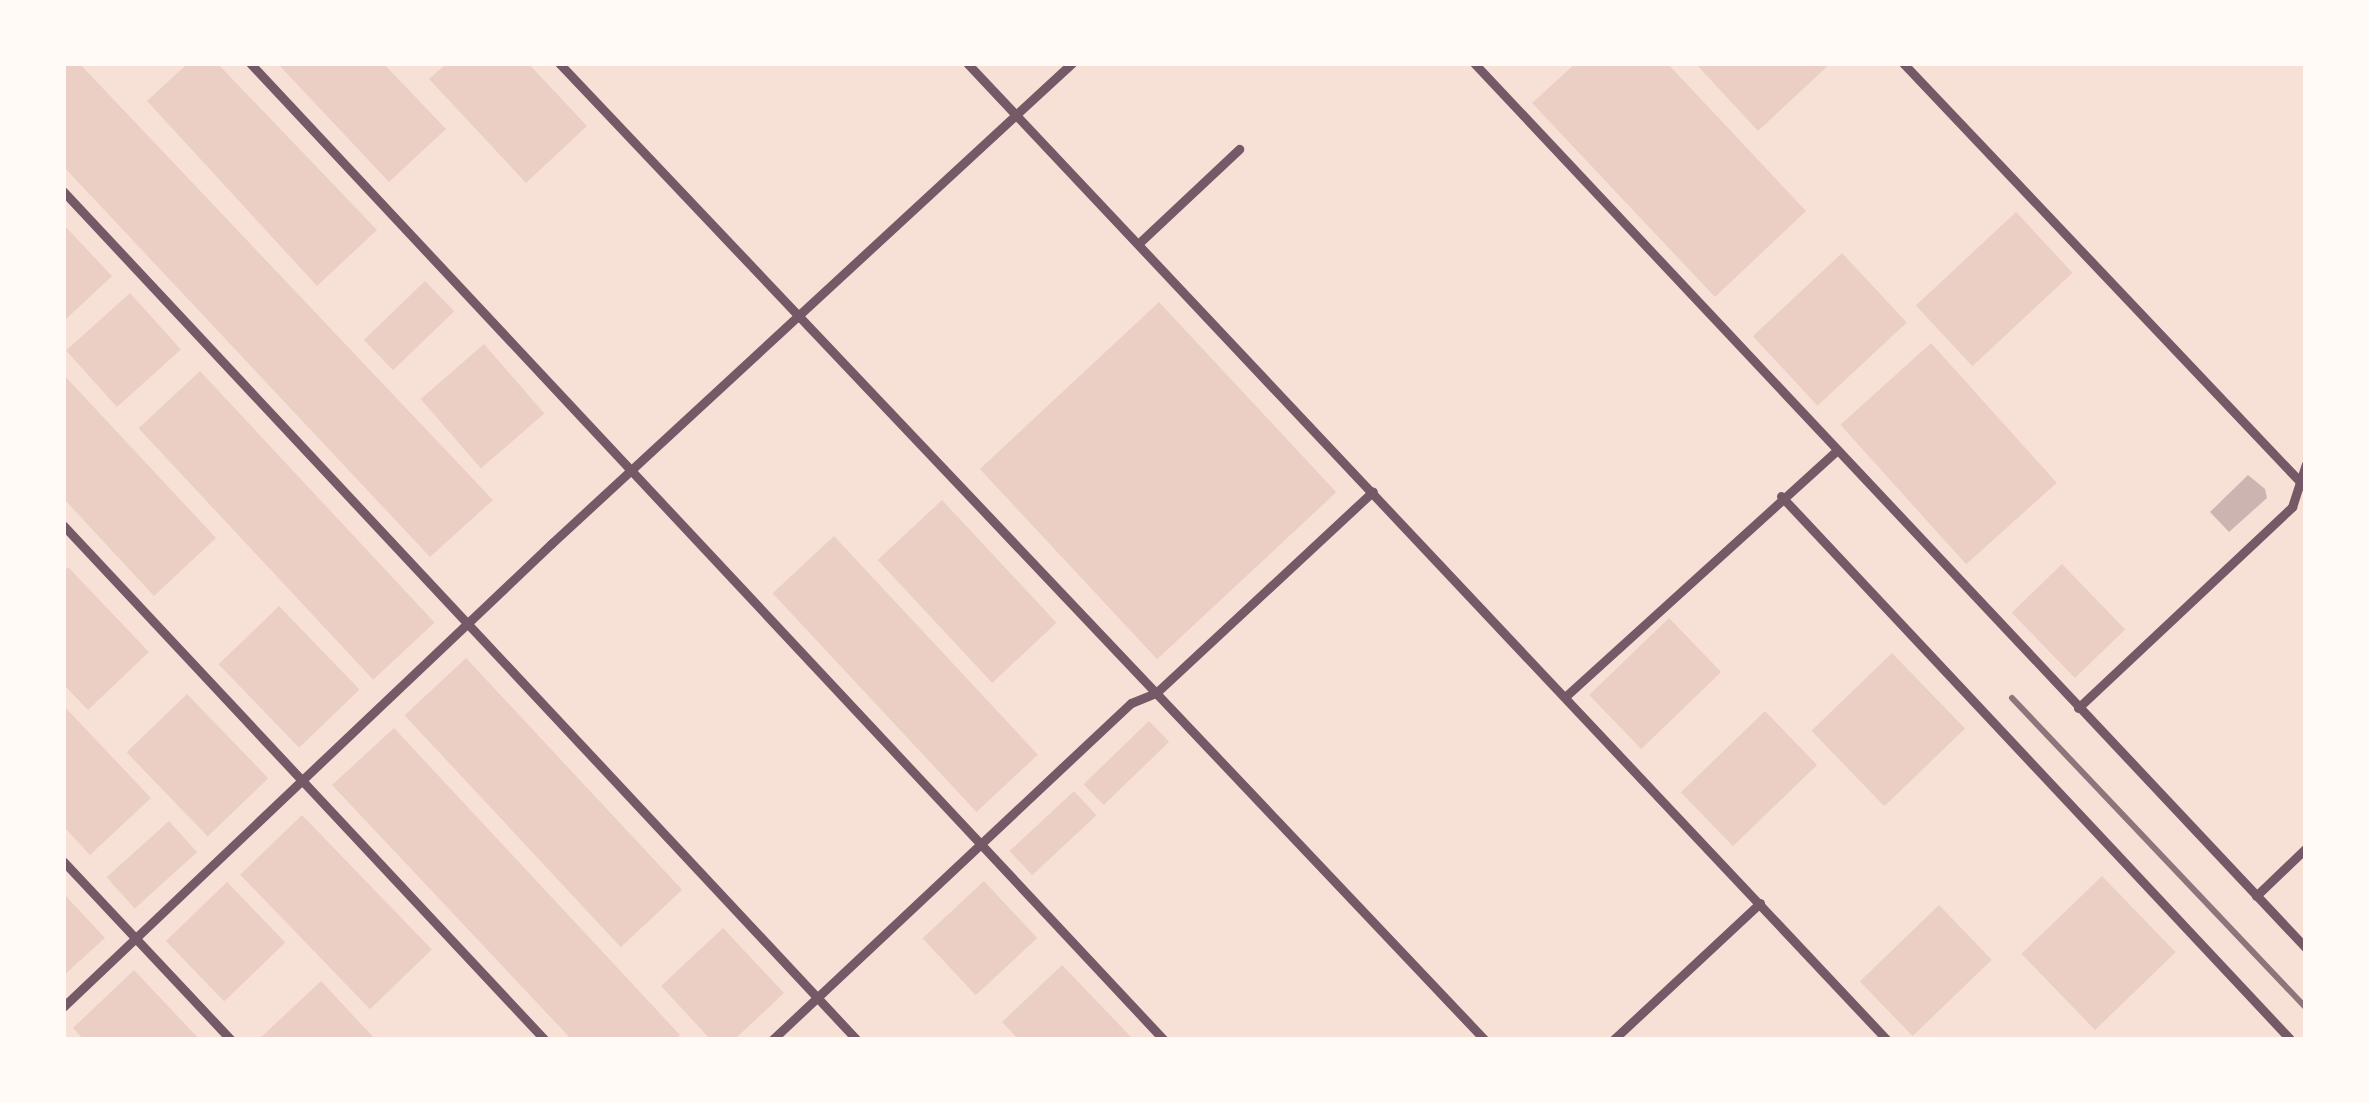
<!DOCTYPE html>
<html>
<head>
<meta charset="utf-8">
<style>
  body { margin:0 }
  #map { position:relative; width:2369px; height:1103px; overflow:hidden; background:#f7e1d7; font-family:"PT Serif",serif }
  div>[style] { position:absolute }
  .green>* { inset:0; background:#ebcfc5; transform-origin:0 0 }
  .building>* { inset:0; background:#ccb4b1 }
  .minor>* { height:9px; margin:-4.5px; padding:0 4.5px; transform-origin:4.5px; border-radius:4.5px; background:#755966 }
  .rail>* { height:6px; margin:-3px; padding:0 3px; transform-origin:3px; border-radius:3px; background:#8f747c }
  span { translate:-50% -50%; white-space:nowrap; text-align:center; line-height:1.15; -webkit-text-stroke:9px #fffaf5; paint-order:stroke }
  .frame { position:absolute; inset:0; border:66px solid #fffaf5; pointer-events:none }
</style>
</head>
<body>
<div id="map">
  <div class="green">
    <i style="clip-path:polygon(63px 63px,79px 63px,493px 500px,430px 557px,63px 166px)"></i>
    <i style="clip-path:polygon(188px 63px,217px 63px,377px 230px,317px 286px,147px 101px)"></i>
    <i style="clip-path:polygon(277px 63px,383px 63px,446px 129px,389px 182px)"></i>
    <i style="clip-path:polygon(447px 63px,528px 63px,587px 126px,526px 183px,429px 79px)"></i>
    <i style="clip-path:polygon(1576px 63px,1667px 63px,1806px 211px,1715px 297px,1532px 103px)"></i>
    <i style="clip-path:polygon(1695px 63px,1831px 63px,1758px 131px)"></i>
    <i style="left:2016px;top:212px;width:83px;height:137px;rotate:47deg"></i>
    <i style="clip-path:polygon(63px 224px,112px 276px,63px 322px)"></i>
    <i style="left:1842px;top:253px;width:95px;height:122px;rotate:47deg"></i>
    <i style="left:425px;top:281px;width:42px;height:85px;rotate:46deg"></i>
    <i style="left:130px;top:293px;width:76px;height:86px;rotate:48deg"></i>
    <i style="left:1159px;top:302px;width:260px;height:245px;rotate:47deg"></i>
    <i style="left:1931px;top:343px;width:188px;height:122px;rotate:48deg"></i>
    <i style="left:484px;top:344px;width:92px;height:84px;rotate:49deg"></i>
    <i style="left:200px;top:371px;width:344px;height:84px;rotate:47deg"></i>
    <i style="clip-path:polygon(63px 374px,216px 538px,154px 596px,63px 498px)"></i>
    <i style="left:942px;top:500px;width:168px;height:88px;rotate:47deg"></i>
    <i style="left:834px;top:536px;width:299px;height:84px;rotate:47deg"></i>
    <i style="left:2062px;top:564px;width:91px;height:70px;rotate:46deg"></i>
    <i style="clip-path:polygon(68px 567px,149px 652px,88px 710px,63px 684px,63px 572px)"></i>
    <i style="left:279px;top:606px;width:116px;height:84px;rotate:46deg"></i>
    <i style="left:1669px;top:618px;width:75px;height:111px;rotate:46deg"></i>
    <i style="left:1892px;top:653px;width:105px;height:112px;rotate:46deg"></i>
    <i style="left:466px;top:658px;width:317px;height:84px;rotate:47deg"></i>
    <i style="left:187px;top:694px;width:117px;height:84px;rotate:46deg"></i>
    <i style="clip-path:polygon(63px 705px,151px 798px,90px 855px,63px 826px)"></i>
    <i style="left:1765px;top:711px;width:75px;height:117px;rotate:46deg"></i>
    <i style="left:1149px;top:721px;width:29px;height:91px;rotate:46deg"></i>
    <i style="clip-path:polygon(394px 728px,680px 1035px,675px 1040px,572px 1040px,332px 785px)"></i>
    <i style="left:1074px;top:791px;width:33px;height:88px;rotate:47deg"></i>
    <i style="left:302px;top:815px;width:187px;height:86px;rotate:46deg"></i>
    <i style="left:169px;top:821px;width:42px;height:84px;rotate:48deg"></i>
    <i style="left:2102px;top:876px;width:106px;height:112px;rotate:46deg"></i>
    <i style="left:984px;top:881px;width:78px;height:84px;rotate:47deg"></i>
    <i style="left:227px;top:882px;width:84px;height:85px;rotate:46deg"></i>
    <i style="clip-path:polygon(63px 893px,105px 938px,63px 976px)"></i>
    <i style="left:1939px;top:905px;width:76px;height:110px;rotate:46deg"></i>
    <i style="clip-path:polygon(723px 928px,784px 993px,734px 1040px,711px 1040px,661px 986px)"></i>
    <i style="clip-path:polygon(1062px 965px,1134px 1040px,1019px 1040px,1002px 1022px)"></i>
    <i style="clip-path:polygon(134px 970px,200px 1040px,84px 1040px,73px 1028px)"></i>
    <i style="clip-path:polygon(321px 981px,376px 1040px,260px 1040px,259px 1039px)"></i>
  </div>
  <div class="building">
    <i style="clip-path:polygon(2248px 475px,2265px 489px,2267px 498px,2229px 532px,2210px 512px)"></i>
  </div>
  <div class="minor">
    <i style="left:250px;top:63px;width:1338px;rotate:46.91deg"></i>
    <i style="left:559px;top:63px;width:1346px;rotate:46.54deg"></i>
    <i style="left:967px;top:63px;width:1342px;rotate:46.72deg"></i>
    <i style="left:1474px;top:63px;width:1215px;rotate:46.77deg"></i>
    <i style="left:1903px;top:63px;width:586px;rotate:46.52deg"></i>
    <i style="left:63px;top:191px;width:1162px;rotate:46.92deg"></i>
    <i style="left:1138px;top:244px;width:139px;rotate:-43.2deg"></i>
    <i style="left:1781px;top:496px;width:746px;rotate:46.85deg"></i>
    <i style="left:63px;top:525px;width:705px;rotate:46.9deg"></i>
    <i style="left:1566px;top:696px;width:366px;rotate:-42.2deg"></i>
    <i style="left:2078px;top:708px;width:294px;rotate:-43.2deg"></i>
    <i style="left:2292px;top:507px;width:45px;rotate:-72deg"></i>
    <i style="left:63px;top:861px;width:245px;rotate:46.8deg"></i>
    <i style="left:2256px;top:896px;width:69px;rotate:-43.8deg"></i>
    <i style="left:63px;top:1007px;width:673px;rotate:-43.49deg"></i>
    <i style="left:551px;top:544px;width:709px;rotate:-42.71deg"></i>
    <i style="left:772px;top:1040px;width:492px;rotate:-43.2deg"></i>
    <i style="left:1131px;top:703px;width:27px;rotate:-22deg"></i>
    <i style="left:1156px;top:693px;width:296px;rotate:-42.9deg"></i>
    <i style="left:1613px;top:1040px;width:201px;rotate:-43deg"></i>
  </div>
  <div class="rail">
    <i style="left:2012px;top:698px;width:427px;rotate:46.5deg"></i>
  </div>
  <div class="frame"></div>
</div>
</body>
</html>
